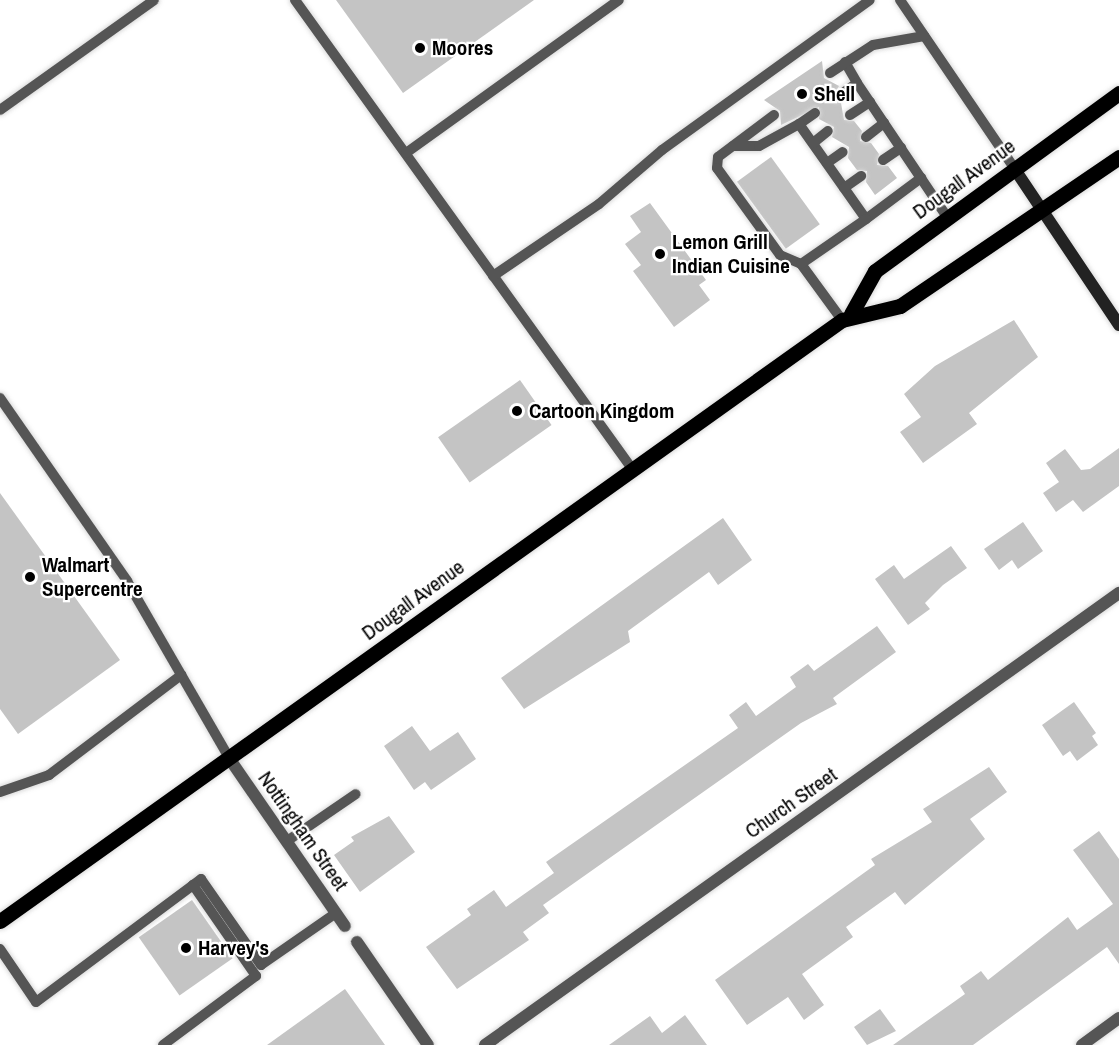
<!DOCTYPE html>
<html>
<head>
<meta charset="utf-8">
<style>
  body { margin:0 }
  #map { position:relative; width:1119px; height:1045px; overflow:hidden; background:#fff; font-family:"Archivo Narrow",sans-serif }
  div>[style] { position:absolute }
  .building>* { inset:0; background:#c4c4c4; transform-origin:0 0 }
  .roads { filter:drop-shadow(0 0 2px #dbdbdb) drop-shadow(0 0 2px #dbdbdb) }
  .lane>* { height:10px; margin:-5px; padding:0 5px; transform-origin:5px; border-radius:5px; background:#555 }
  .street>* { height:12px; margin:-6px; padding:0 6px; transform-origin:6px; border-radius:6px; background:#555 }
  .secondary>* { height:12px; margin:-6px; padding:0 6px; transform-origin:6px; border-radius:6px; background:#222 }
  .primary>* { height:15px; margin:-7.5px; padding:0 7.5px; transform-origin:7.5px; border-radius:7.5px; background:#000 }
  .dots>* { width:16px; height:16px; translate:-50% -50%; box-sizing:border-box; border:3px solid #fff; border-radius:50% }
  span { translate:-50% -50%; white-space:nowrap; text-align:center; line-height:1.15; -webkit-text-stroke:4.5px #fff; paint-order:stroke }
  .poi-label { font-size:21px; color:#000; font-weight:700 }
  .left { translate:0 -50%; text-align:left }
  .street-label { font-size:21px; color:#000 }
</style>
</head>
<body>
<div id="map">
  <div class="building">
    <i style="clip-path:polygon(336px 0,534px 0,403px 93px)"></i>
    <i style="clip-path:polygon(822px 61px,824px 78px,839px 86px,831px 101px,841px 103px,844px 120px,854px 121px,862px 131px,860px 141px,871px 143px,879px 154px,877px 165px,888px 166px,897px 178px,875px 195px,866px 182px,867px 171px,857px 170px,848px 158px,849px 147px,832px 137px,834px 127px,819px 119px,819px 107px,781px 125px,780px 111px,764px 100px)"></i>
    <i style="left:771px;top:157px;width:83px;height:42px;rotate:54deg"></i>
    <i style="clip-path:polygon(650px 203px,706px 280px,699px 285px,710px 300px,674px 327px,633px 271px,641px 265px,625px 244px,641px 232px,630px 216px)"></i>
    <i style="clip-path:polygon(1014px 320px,1038px 357px,969px 413px,977px 424px,923px 463px,900px 432px,921px 417px,904px 394px,935px 366px)"></i>
    <i style="left:520px;top:380px;width:55px;height:100px;rotate:55deg"></i>
    <i style="clip-path:polygon(1119px 448px,1119px 486px,1083px 512px,1073px 500px,1056px 512px,1043px 493px,1059px 482px,1046px 463px,1065px 449px,1081px 470px,1090px 469px)"></i>
    <i style="clip-path:polygon(0 493px,120px 660px,18px 734px,0 709px)"></i>
    <i style="clip-path:polygon(723px 518px,752px 560px,718px 585px,709px 572px,628px 631px,630px 642px,524px 709px,501px 678px)"></i>
    <i style="clip-path:polygon(1023px 522px,1043px 551px,1018px 569px,1012px 560px,999px 570px,984px 549px)"></i>
    <i style="clip-path:polygon(951px 546px,967px 568px,943px 585px,925px 603px,930px 609px,908px 625px,875px 579px,894px 565px,904px 579px)"></i>
    <i style="clip-path:polygon(877px 626px,896px 652px,833px 698px,837px 704px,801px 723px,543px 905px,549px 913px,523px 932px,529px 940px,457px 989px,426px 947px,471px 915px,467px 909px,494px 890px,506px 907px,554px 873px,546px 862px,738px 728px,729px 715px,746px 702px,756px 716px,796px 687px,790px 677px,808px 664px,814px 671px)"></i>
    <i style="clip-path:polygon(1074px 702px,1096px 733px,1092px 736px,1098px 745px,1077px 761px,1070px 751px,1063px 756px,1042px 725px)"></i>
    <i style="clip-path:polygon(412px 726px,430px 751px,458px 732px,476px 759px,431px 790px,425px 782px,414px 790px,384px 746px)"></i>
    <i style="clip-path:polygon(989px 767px,1007px 792px,970px 819px,985px 839px,905px 905px,895px 892px,846px 927px,853px 937px,802px 974px,824px 1005px,804px 1020px,788px 997px,747px 1025px,715px 980px,875px 865px,871px 859px,932px 822px,923px 809px)"></i>
    <i style="clip-path:polygon(389px 816px,415px 852px,360px 892px,334px 855px,354px 841px,351px 837px)"></i>
    <i style="clip-path:polygon(1099px 831px,1119px 859px,1119px 964px,1107px 947px,973px 1045px,893px 1045px,965px 994px,960px 986px,981px 971px,988px 980px,1068px 917px,1077px 930px,1113px 904px,1073px 850px)"></i>
    <i style="left:192px;top:900px;width:71px;height:65px;rotate:55deg"></i>
    <i style="clip-path:polygon(345px 989px,385px 1045px,267px 1045px)"></i>
    <i style="clip-path:polygon(880px 1009px,896px 1031px,867px 1045px,854px 1027px)"></i>
    <i style="clip-path:polygon(685px 1015px,707px 1045px,609px 1045px,650px 1016px,662px 1033px)"></i>
  </div>
  <div class="roads">
    <div class="lane">
      <i style="left:295px;top:0;width:579px;rotate:54.28deg"></i>
      <i style="left:900px;top:0;width:203px;rotate:55.8deg"></i>
      <i style="left:845px;top:62px;width:24px;rotate:60deg"></i>
      <i style="left:830px;top:73px;width:51px;rotate:-33.1deg"></i>
      <i style="left:873px;top:45px;width:52px;rotate:-10deg"></i>
      <i style="left:837px;top:97px;width:24px;rotate:-35deg"></i>
      <i style="left:857px;top:83px;width:161px;rotate:56.1deg"></i>
      <i style="left:0;top:110px;width:189px;rotate:-35.5deg"></i>
      <i style="left:815px;top:113px;width:19px;rotate:145deg"></i>
      <i style="left:799px;top:124px;width:116px;rotate:54.8deg"></i>
      <i style="left:866px;top:219px;width:69px;rotate:-36.7deg"></i>
      <i style="left:774px;top:115px;width:70px;rotate:143.1deg"></i>
      <i style="left:718px;top:157px;width:11px;rotate:95deg"></i>
      <i style="left:717px;top:168px;width:107px;rotate:54.1deg"></i>
      <i style="left:780px;top:255px;width:23px;rotate:23deg"></i>
      <i style="left:850px;top:115px;width:24px;rotate:-33deg"></i>
      <i style="left:866px;top:137px;width:23px;rotate:-38deg"></i>
      <i style="left:813px;top:143px;width:19px;rotate:-39deg"></i>
      <i style="left:733px;top:146px;width:26px"></i>
      <i style="left:759px;top:146px;width:46px;rotate:-28.8deg"></i>
      <i style="left:406px;top:153px;width:262px;rotate:-35.7deg"></i>
      <i style="left:883px;top:160px;width:22px;rotate:-34deg"></i>
      <i style="left:827px;top:163px;width:19px;rotate:-35deg"></i>
      <i style="left:844px;top:188px;width:21px;rotate:-35deg"></i>
      <i style="left:493px;top:276px;width:128px;rotate:-34.2deg"></i>
      <i style="left:599px;top:204px;width:83px;rotate:-40.6deg"></i>
      <i style="left:662px;top:150px;width:256px;rotate:-35.8deg"></i>
      <i style="left:842px;top:320px;width:69px;rotate:-126.2deg"></i>
      <i style="left:801px;top:264px;width:79px;rotate:-34.7deg"></i>
      <i style="left:0;top:398px;width:223px;rotate:55.2deg"></i>
      <i style="left:127px;top:581px;width:204px;rotate:60deg"></i>
      <i style="left:0;top:792px;width:52px;rotate:-19.1deg"></i>
      <i style="left:49px;top:775px;width:166px;rotate:-37.1deg"></i>
      <i style="left:287px;top:841px;width:83px;rotate:-34.3deg"></i>
      <i style="left:0;top:949px;width:64px;rotate:55.8deg"></i>
      <i style="left:36px;top:1002px;width:206px;rotate:-36.7deg"></i>
      <i style="left:201px;top:879px;width:105px;rotate:55.1deg"></i>
      <i style="left:261px;top:965px;width:91px;rotate:-34.7deg"></i>
      <i style="left:163px;top:1045px;width:116px;rotate:-36.6deg"></i>
      <i style="left:256px;top:976px;width:111px;rotate:-124.7deg"></i>
    </div>
    <div class="street">
      <i style="left:229px;top:758px;width:204px;rotate:55.4deg"></i>
      <i style="left:357px;top:942px;width:125px;rotate:55.4deg"></i>
      <i style="left:485px;top:1045px;width:779px;rotate:-35.49deg"></i>
      <i style="left:1082px;top:1045px;width:46px;rotate:-36.1deg"></i>
    </div>
    <div class="secondary">
      <i style="left:1014px;top:168px;width:189px;rotate:56.2deg"></i>
    </div>
    <div class="primary">
      <i style="left:851px;top:314px;width:49px;rotate:-60.8deg"></i>
      <i style="left:875px;top:271px;width:302px;rotate:-36.1deg"></i>
      <i style="left:0;top:921px;width:1034px;rotate:-35.52deg"></i>
      <i style="left:842px;top:320px;width:60px;rotate:-13.6deg"></i>
      <i style="left:900px;top:306px;width:265px;rotate:-34.2deg"></i>
    </div>
  </div>
  <div class="dots">
    <i style="left:420px;top:48px;background:#000"></i>
    <i style="left:802px;top:94px;background:#000"></i>
    <i style="left:660px;top:254px;background:#000"></i>
    <i style="left:517px;top:411px;background:#000"></i>
    <i style="left:30px;top:577px;background:#000"></i>
    <i style="left:186px;top:948px;background:#000"></i>
  </div>
  <div class="poi-label">
    <span class="left" style="left:432px;top:48px">Moores</span>
    <span class="left" style="left:814px;top:94px">Shell</span>
    <span class="left" style="left:672px;top:254px">Lemon Grill<br>Indian Cuisine</span>
    <span class="left" style="left:529px;top:411px">Cartoon Kingdom</span>
    <span class="left" style="left:42px;top:577px">Walmart<br>Supercentre</span>
    <span class="left" style="left:198px;top:948px">Harvey's</span>
  </div>
  <div class="street-label">
    <span style="left:964px;top:179px;rotate:-36deg">Dougall Avenue</span>
    <span style="left:413px;top:600px;rotate:-36deg">Dougall Avenue</span>
    <span style="left:791px;top:803px;rotate:-35deg">Church Street</span>
    <span style="left:303px;top:831px;rotate:55deg">Nottingham Street</span>
  </div>
</div>
</body>
</html>
